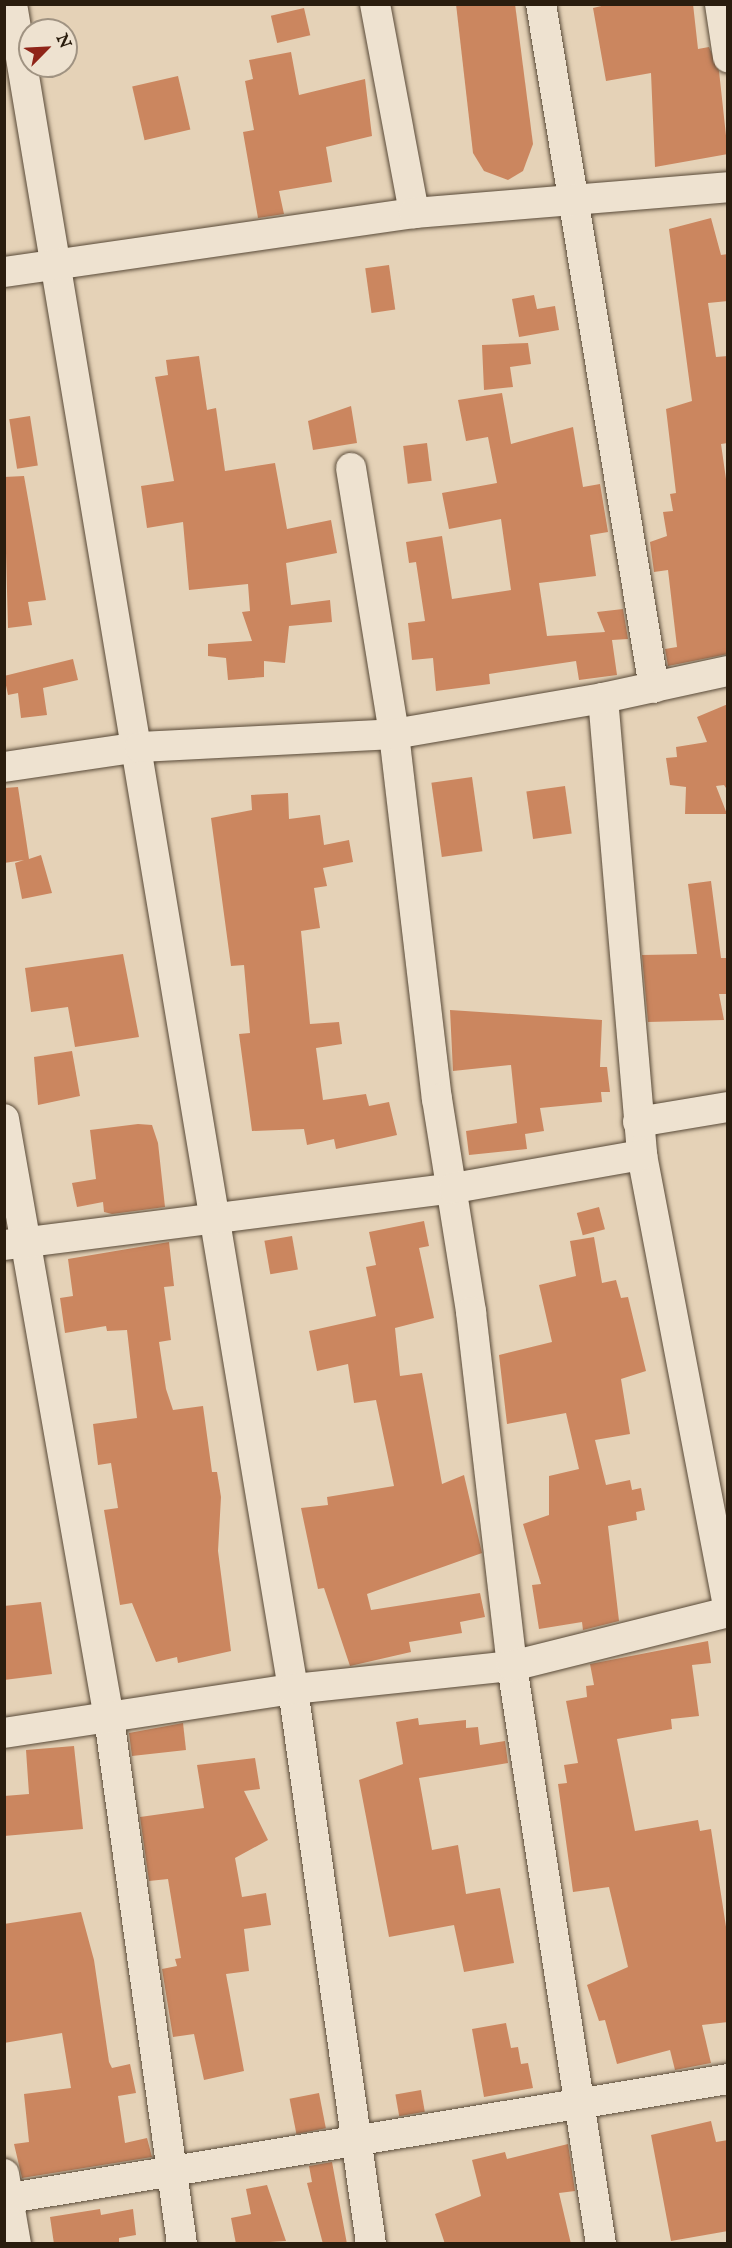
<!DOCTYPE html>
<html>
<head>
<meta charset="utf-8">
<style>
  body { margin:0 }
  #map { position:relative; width:732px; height:2248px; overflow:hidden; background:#e5d2b7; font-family:"IM FELL English",serif }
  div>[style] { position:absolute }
  .building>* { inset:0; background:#cb865f; transform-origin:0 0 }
  .roads { filter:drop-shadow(0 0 2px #594a38) drop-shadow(0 0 2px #594a38) }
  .minor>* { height:30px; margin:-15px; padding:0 15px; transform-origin:15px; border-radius:15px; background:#eee2d0 }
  span { translate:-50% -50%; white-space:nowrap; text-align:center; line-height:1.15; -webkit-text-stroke:4.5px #eee2d0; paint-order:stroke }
  .frame { position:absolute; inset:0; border:6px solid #2a1d0e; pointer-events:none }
  .north { position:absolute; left:18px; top:18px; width:60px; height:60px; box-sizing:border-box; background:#eee2d0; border:2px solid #a09382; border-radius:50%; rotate:66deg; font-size:16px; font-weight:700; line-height:24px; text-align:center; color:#2a1d0e }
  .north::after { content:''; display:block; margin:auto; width:21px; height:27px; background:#8f2418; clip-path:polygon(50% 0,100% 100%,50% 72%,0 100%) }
</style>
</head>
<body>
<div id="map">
  <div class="building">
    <i style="clip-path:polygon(456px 4px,515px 4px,533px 144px,523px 171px,508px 180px,484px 171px,473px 153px)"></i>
    <i style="clip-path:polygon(610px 4px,693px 4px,698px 49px,709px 47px,719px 71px,728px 154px,655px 167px,651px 73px,606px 81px,593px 8px)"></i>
    <i style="left:304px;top:8px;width:28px;height:34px;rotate:77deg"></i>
    <i style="clip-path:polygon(291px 52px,299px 95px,365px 79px,372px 136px,326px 147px,332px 182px,279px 191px,284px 214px,258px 218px,243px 132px,254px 130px,245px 81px,253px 79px,249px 60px)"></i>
    <i style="left:178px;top:76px;width:55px;height:47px;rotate:77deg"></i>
    <i style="clip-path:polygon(711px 218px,721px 255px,728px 254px,728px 301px,708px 303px,716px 357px,728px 356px,728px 443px,721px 444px,728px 493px,728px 654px,668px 666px,665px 649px,677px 647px,668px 570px,654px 572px,650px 542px,667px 536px,663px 512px,673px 511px,670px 494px,676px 493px,666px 409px,692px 401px,669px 229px)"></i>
    <i style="left:389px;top:265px;width:45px;height:24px;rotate:82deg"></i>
    <i style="clip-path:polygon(534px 295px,537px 309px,555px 306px,559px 330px,519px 337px,512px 299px)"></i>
    <i style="clip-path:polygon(528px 343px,531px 364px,510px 367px,513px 387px,484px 390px,482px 345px)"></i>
    <i style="clip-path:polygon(199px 356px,207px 410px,216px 408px,225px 471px,275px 463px,287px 529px,331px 520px,337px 553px,286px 563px,291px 605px,330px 600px,332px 622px,289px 626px,285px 663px,264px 661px,264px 677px,228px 680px,226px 658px,208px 656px,208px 644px,252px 641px,242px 612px,250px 611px,248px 584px,189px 590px,183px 522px,147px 528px,141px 486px,174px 481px,155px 377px,168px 375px,166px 360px)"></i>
    <i style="clip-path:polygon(502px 393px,511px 444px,573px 427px,583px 487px,600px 484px,608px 532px,590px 535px,596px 576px,539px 583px,547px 636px,605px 632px,597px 612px,623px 609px,628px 639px,612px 640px,617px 675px,579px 680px,576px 661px,489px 674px,490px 684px,436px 691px,433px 658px,412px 660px,408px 623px,425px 621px,416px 562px,409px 563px,406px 542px,442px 536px,452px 599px,511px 590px,501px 519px,449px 529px,442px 493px,497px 483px,488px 437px,466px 441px,458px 400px)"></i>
    <i style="clip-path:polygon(351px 406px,357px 443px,313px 450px,308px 421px)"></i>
    <i style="left:30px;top:416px;width:50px;height:21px;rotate:81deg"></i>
    <i style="left:427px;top:443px;width:38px;height:24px;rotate:83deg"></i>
    <i style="clip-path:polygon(24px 476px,46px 600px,28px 602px,32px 625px,8px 628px,4px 477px)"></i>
    <i style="clip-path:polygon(73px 659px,78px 680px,43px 688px,47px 715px,21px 718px,18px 693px,8px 695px,4px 676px)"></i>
    <i style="clip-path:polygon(728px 704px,728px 791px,724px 785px,716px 786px,727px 814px,685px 814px,686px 787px,670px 785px,666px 758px,677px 757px,676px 747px,707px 742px,697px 717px)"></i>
    <i style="left:472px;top:777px;width:75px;height:41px;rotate:82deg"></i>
    <i style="left:565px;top:786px;width:48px;height:39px;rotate:82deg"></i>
    <i style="clip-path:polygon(18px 787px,29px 859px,41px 855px,52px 893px,22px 899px,15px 863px,24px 860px,4px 863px,4px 788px)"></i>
    <i style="clip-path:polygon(288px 793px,289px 819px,320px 815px,324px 845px,349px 840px,353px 862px,323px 868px,327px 886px,314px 888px,320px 928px,301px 931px,310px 1024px,339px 1022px,342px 1044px,316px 1048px,323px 1100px,366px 1094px,369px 1106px,389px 1102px,397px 1135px,336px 1149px,334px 1139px,307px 1145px,304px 1129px,252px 1131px,239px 1034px,250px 1033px,244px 965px,231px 966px,211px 818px,252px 810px,251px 795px)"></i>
    <i style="clip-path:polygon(711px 881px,721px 958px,728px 958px,728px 994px,719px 994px,724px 1020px,648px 1022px,642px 955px,697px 954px,688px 884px)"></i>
    <i style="clip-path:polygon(123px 954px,139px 1037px,75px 1047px,68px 1007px,31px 1012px,25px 968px)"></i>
    <i style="clip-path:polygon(450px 1010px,602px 1020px,600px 1067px,607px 1067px,610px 1092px,601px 1092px,602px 1102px,540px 1108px,544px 1131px,525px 1134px,527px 1149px,469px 1155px,466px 1131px,517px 1123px,511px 1065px,453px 1071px)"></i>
    <i style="clip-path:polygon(72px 1051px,80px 1096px,38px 1105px,34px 1057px)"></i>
    <i style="clip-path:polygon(138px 1124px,152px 1125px,158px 1143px,165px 1207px,112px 1214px,104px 1212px,103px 1202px,77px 1207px,72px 1183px,96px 1179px,90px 1130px)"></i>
    <i style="left:599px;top:1207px;width:23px;height:23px;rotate:75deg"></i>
    <i style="clip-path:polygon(424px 1221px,429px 1246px,419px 1248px,434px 1318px,395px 1328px,400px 1376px,422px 1373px,442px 1484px,464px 1475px,482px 1553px,367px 1594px,371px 1610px,480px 1593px,485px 1617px,460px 1622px,462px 1633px,409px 1642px,411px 1652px,350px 1666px,324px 1588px,318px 1589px,301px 1508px,328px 1505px,327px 1497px,394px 1486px,376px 1400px,354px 1403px,348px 1364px,317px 1371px,309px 1331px,376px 1316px,366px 1267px,376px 1265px,369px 1232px)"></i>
    <i style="left:292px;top:1236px;width:34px;height:28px;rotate:80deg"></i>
    <i style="clip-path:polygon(594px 1237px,602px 1283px,616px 1280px,621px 1298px,628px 1297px,646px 1371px,621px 1379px,630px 1434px,595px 1440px,606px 1485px,630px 1480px,632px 1490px,641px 1488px,645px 1510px,636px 1512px,637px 1520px,608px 1526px,619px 1621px,583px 1630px,582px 1622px,539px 1629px,532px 1585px,541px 1584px,523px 1524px,549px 1515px,549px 1476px,579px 1469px,566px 1413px,507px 1424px,499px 1355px,552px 1342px,539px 1285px,576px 1276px,570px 1241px)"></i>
    <i style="clip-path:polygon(169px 1242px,174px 1286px,164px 1287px,171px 1340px,159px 1342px,166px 1389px,173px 1410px,203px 1406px,212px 1472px,217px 1472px,221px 1497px,218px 1551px,231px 1651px,178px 1663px,177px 1657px,156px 1662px,132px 1603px,120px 1605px,104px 1510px,118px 1508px,111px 1463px,98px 1465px,93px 1424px,137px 1418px,127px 1330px,107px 1331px,106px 1326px,65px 1333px,60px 1298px,73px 1296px,68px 1259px)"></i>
    <i style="clip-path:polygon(41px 1602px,52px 1674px,4px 1680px,4px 1606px)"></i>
    <i style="clip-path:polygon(708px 1641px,711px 1663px,692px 1665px,699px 1716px,671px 1719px,672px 1729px,617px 1739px,635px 1831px,698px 1820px,700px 1831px,711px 1829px,728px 1940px,728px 2022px,702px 2025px,711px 2063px,675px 2070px,670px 2050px,617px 2064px,605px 2020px,599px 2021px,587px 1985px,628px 1967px,609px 1887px,573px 1892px,558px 1784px,567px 1783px,564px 1765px,578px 1763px,566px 1701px,587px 1697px,586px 1686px,594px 1685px,590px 1664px)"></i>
    <i style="clip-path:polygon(418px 1718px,419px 1725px,466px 1720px,466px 1728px,478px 1727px,480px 1745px,505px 1741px,508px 1763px,419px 1778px,432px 1850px,458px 1845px,466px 1894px,500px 1888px,514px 1963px,464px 1972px,454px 1925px,389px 1937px,359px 1780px,403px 1764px,396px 1722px)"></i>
    <i style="clip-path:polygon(183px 1723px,186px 1750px,132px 1756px,129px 1733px)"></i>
    <i style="clip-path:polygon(74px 1746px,83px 1829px,4px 1836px,4px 1796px,29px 1794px,26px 1750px)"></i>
    <i style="clip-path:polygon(255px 1758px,260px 1789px,244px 1791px,268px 1840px,235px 1858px,242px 1897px,266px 1893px,271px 1925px,244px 1929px,249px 1971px,226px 1974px,244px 2071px,204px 2080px,194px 2034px,173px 2037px,162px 1969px,177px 1966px,175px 1959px,181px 1958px,168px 1879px,149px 1881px,140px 1817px,204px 1808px,197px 1765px)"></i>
    <i style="clip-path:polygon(81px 1912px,94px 1960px,109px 2062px,112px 2068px,130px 2064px,136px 2093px,118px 2096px,125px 2143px,147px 2138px,152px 2157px,22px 2178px,14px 2144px,29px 2142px,24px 2094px,71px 2088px,62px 2033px,4px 2043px,4px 1924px)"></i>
    <i style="clip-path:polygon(506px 2023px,511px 2048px,518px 2047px,521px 2064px,528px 2063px,533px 2088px,484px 2097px,472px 2029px)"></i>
    <i style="left:421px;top:2090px;width:22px;height:26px;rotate:80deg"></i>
    <i style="left:319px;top:2093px;width:36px;height:30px;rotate:79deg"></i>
    <i style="clip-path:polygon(711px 2121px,716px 2142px,728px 2140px,728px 2231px,671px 2241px,651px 2135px)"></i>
    <i style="clip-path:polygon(568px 2144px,575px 2191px,559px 2193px,571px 2244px,445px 2244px,435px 2214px,481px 2196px,472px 2160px,505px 2152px,507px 2159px)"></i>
    <i style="clip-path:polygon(332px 2162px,347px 2244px,323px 2244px,307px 2183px,312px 2182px,309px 2166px)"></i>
    <i style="clip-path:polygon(267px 2185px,286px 2241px,236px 2244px,231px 2218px,251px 2214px,246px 2189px)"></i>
    <i style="clip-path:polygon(100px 2209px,101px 2215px,133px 2209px,136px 2235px,119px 2238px,119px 2244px,54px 2244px,50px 2217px)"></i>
  </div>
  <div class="roads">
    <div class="minor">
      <i style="left:12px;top:4px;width:1708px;rotate:80.53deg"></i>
      <i style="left:293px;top:1689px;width:560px;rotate:82deg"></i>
      <i style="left:375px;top:4px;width:213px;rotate:79.4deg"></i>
      <i style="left:541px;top:4px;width:693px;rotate:80.62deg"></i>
      <i style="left:720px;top:4px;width:54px;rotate:81.4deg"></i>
      <i style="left:4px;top:272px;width:414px;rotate:-8.2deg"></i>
      <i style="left:414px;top:213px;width:315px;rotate:-4.7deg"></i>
      <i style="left:351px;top:468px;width:269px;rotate:80.8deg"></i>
      <i style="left:394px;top:734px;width:368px;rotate:83.3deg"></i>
      <i style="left:437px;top:1099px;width:216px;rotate:80.9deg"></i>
      <i style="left:471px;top:1312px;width:356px;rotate:83.4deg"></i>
      <i style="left:512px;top:1666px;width:585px;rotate:81.25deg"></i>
      <i style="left:603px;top:698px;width:459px;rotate:85.1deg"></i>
      <i style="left:642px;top:1155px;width:459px;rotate:79.2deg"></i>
      <i style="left:4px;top:767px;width:137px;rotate:-8.4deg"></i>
      <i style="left:140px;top:747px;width:254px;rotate:-2.9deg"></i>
      <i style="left:394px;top:734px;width:212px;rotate:-9.8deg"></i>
      <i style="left:603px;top:698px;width:128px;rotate:-12.2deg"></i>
      <i style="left:4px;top:1119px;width:608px;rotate:80.06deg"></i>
      <i style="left:109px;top:1718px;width:531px;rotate:82.1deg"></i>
      <i style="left:638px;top:1122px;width:91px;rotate:-9.5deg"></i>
      <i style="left:4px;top:1245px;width:454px;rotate:-7.2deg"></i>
      <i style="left:454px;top:1188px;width:191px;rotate:-10deg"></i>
      <i style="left:4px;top:1733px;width:292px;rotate:-8.7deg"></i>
      <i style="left:293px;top:1689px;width:220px;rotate:-6deg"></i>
      <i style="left:512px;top:1666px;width:223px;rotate:-14deg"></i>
      <i style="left:4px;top:2174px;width:71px;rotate:80.3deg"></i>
      <i style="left:4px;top:2199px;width:734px;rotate:-9.41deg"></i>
    </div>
  </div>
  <div class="frame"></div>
  <div class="north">N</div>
</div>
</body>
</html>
